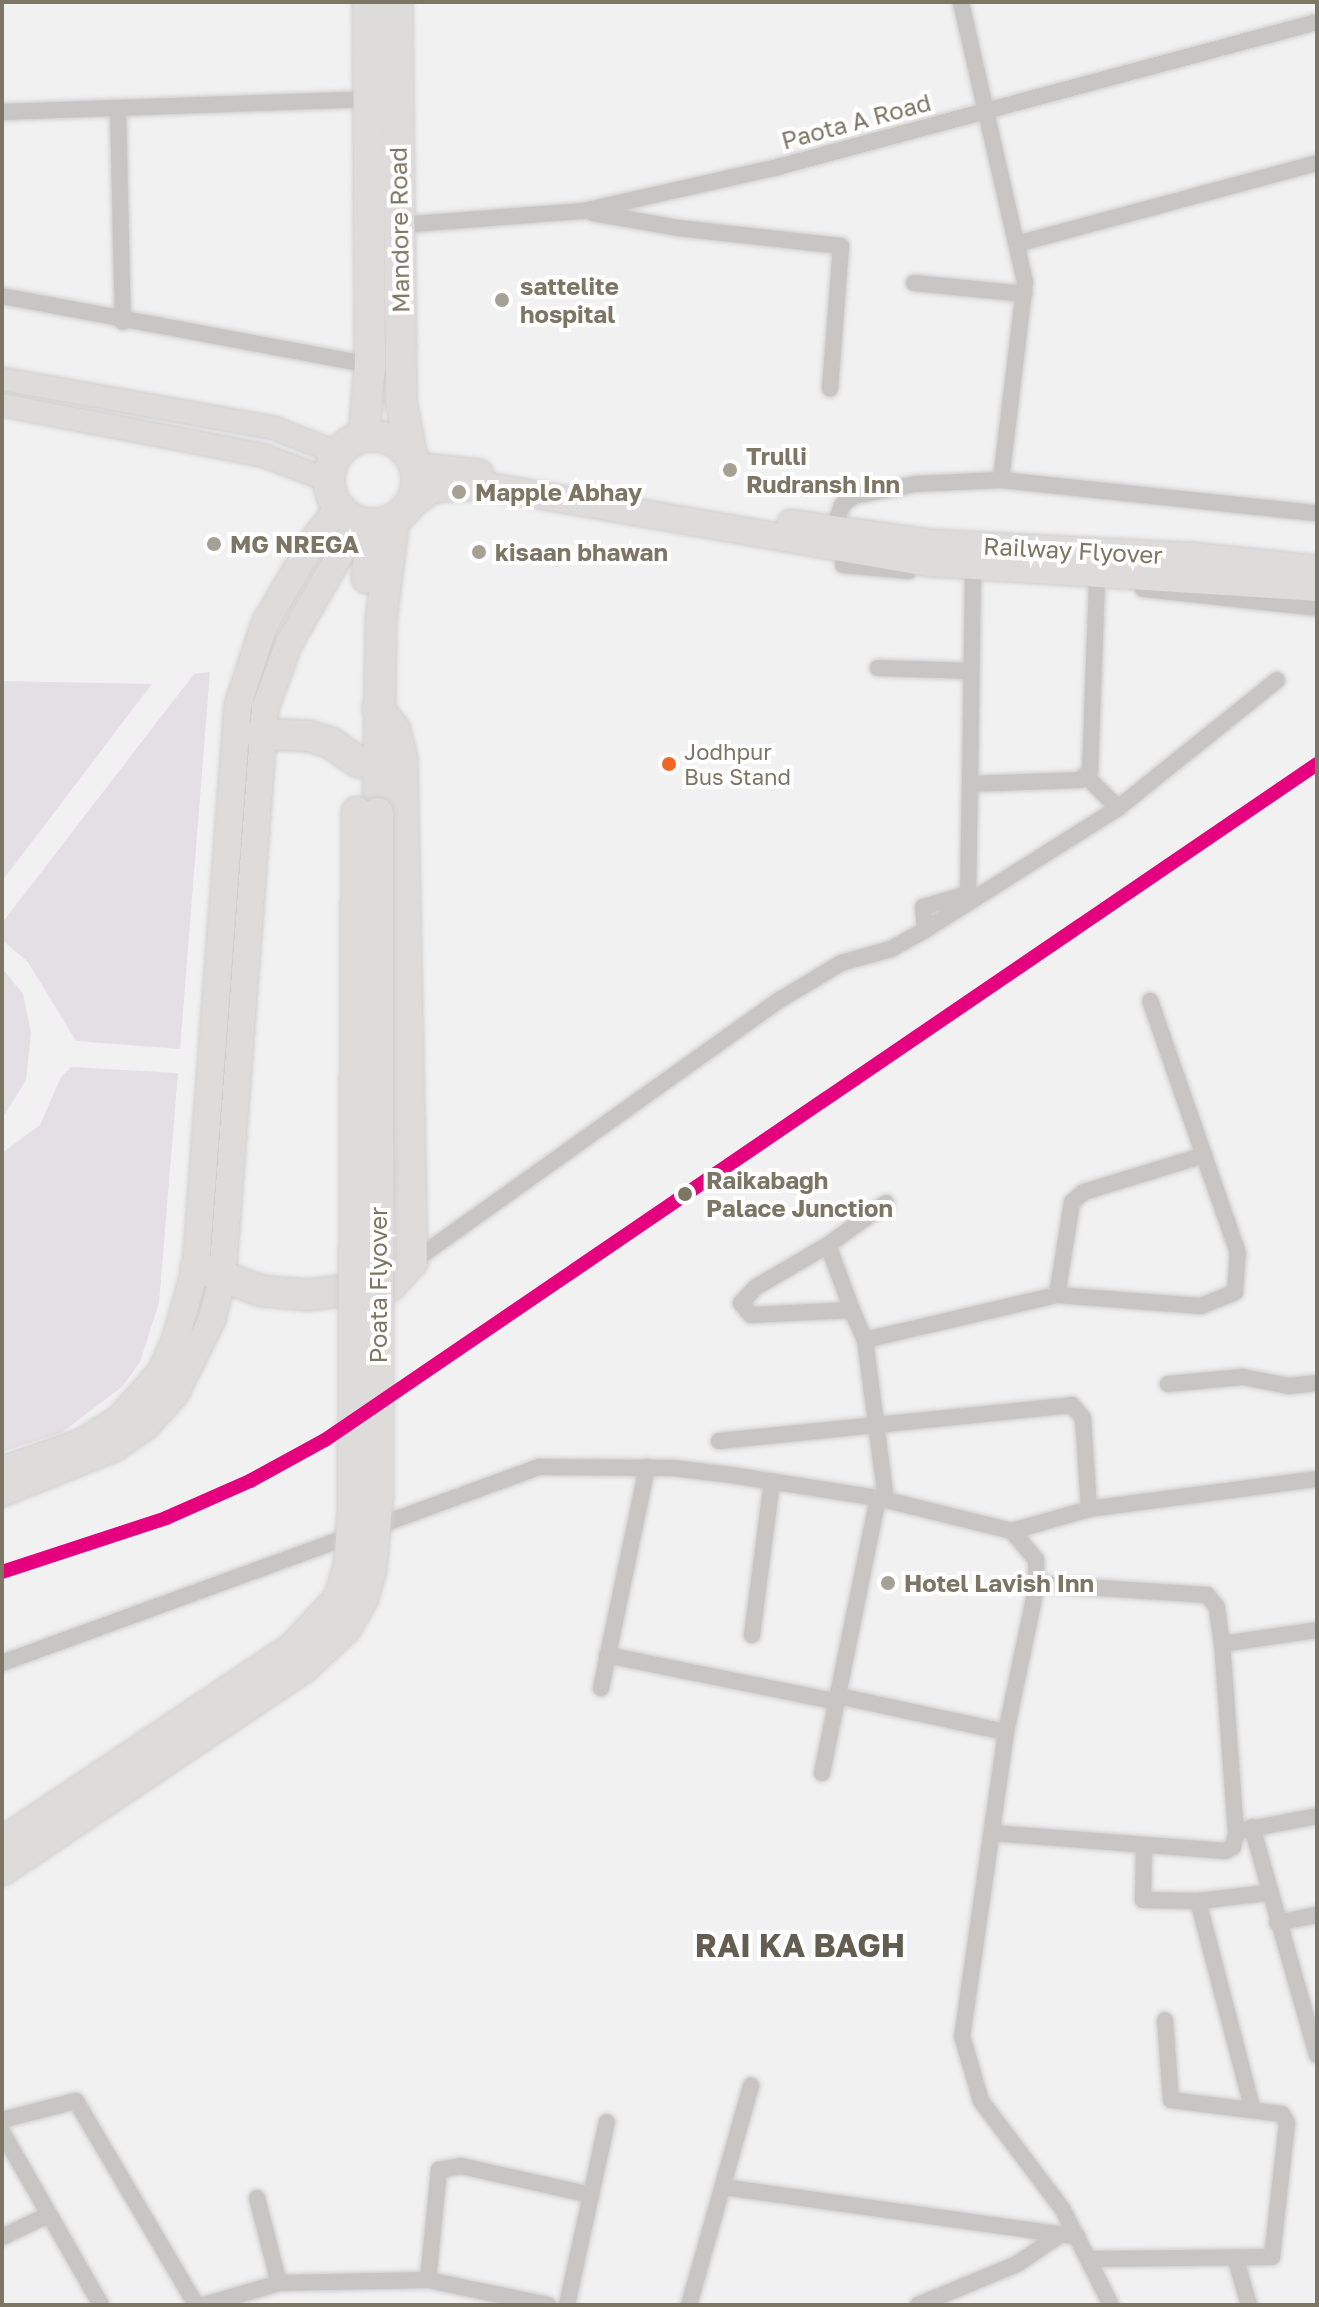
<!DOCTYPE html>
<html>
<head>
<meta charset="utf-8">
<style>
  body { margin:0 }
  #map { position:relative; width:1319px; height:2307px; overflow:hidden; background:#f1f1f2; font-family:"Golos Text",sans-serif }
  div>[style] { position:absolute }
  .green>* { inset:0; background:#e4dfe5 }
  .roads { filter:drop-shadow(0 0 2px #cfcece) drop-shadow(0 0 2px #cfcece) }
  .street>* { height:16px; margin:-8px; padding:0 8px; transform-origin:8px; border-radius:8px; background:#c7c6c5 }
  .secondary>* { height:22px; margin:-11px; padding:0 11px; transform-origin:11px; border-radius:11px; background:#dddcdb }
  .primary>* { height:26px; margin:-13px; padding:0 13px; transform-origin:13px; border-radius:13px; background:#dddcdb }
  .highway>* { height:30px; margin:-15px; padding:0 15px; transform-origin:15px; border-radius:15px; background:#dddcdb }
  .highway>.ring { margin:-15px; padding:0; box-sizing:content-box; background:none; border:30px solid #dddcdb; border-radius:50% }
  .bridges { filter:drop-shadow(0 0 2px #cfcece) drop-shadow(0 0 2px #cfcece) }
  .highway-bridge>* { height:30px; margin:-15px; padding:0 15px; transform-origin:15px; border-radius:15px; background:#dddcdb }
  .rail-1>* { height:14px; margin:-7px; padding:0 7px; transform-origin:7px; border-radius:7px; background:#e5007d }
  .dots>* { width:22px; height:22px; translate:-50% -50%; box-sizing:border-box; border:4px solid #fff; border-radius:50% }
  span { translate:-50% -50%; white-space:nowrap; text-align:center; line-height:1.15; -webkit-text-stroke:8px #fff; paint-order:stroke }
  .bus-label { font-size:22px; color:#7e7665 }
  .left { translate:0 -50%; text-align:left }
  .street-label { font-size:24px; color:#7e7665 }
  .poi-label { font-size:24px; color:#7e7665; font-weight:700 }
  .stop-label { font-size:24px; color:#7e7665; font-weight:700 }
  .district-label { font-size:32px; color:#645e52; font-weight:700 }
  .frame { position:absolute; inset:0; border:4px solid #7e7665; pointer-events:none }
</style>
</head>
<body>
<div id="map">
  <div class="green">
    <i style="clip-path:polygon(210px 672px,180px 1049px,76px 1041px,28px 962px,2px 940px,2px 923px,194px 674px)"></i>
    <i style="clip-path:polygon(2px 681px,152px 684px,2px 881px)"></i>
    <i style="clip-path:polygon(2px 968px,23px 994px,31px 1033px,26px 1080px,2px 1119px)"></i>
    <i style="clip-path:polygon(71px 1067px,178px 1073px,159px 1303px,140px 1362px,122px 1387px,61px 1433px,2px 1452px,2px 1153px,40px 1125px,61px 1077px)"></i>
  </div>
  <div class="roads">
    <div class="street">
      <i style="left:118px;top:108px;width:214px;rotate:88.7deg"></i>
      <i style="left:2px;top:112px;width:364px;rotate:-2deg"></i>
      <i style="left:593px;top:213px;width:86px;rotate:10deg"></i>
      <i style="left:678px;top:228px;width:164px;rotate:6.3deg"></i>
      <i style="left:841px;top:246px;width:143px;rotate:94.4deg"></i>
      <i style="left:400px;top:225px;width:184px;rotate:-4.4deg"></i>
      <i style="left:583px;top:211px;width:196px;rotate:-12.7deg"></i>
      <i style="left:774px;top:168px;width:562px;rotate:-15.05deg"></i>
      <i style="left:1017px;top:244px;width:311px;rotate:-15.1deg"></i>
      <i style="left:914px;top:283px;width:111px;rotate:5.7deg"></i>
      <i style="left:2px;top:296px;width:374px;rotate:10.6deg"></i>
      <i style="left:1001px;top:480px;width:318px;rotate:6deg"></i>
      <i style="left:830px;top:537px;width:34px;rotate:-69deg"></i>
      <i style="left:842px;top:505px;width:15px;rotate:-37deg"></i>
      <i style="left:854px;top:496px;width:62px;rotate:-11.1deg"></i>
      <i style="left:915px;top:484px;width:86px;rotate:-2.7deg"></i>
      <i style="left:1001px;top:480px;width:199px;rotate:-83.1deg"></i>
      <i style="left:1025px;top:282px;width:287px;rotate:-102.9deg"></i>
      <i style="left:843px;top:565px;width:66px;rotate:5.2deg"></i>
      <i style="left:1143px;top:589px;width:175px;rotate:6.2deg"></i>
      <i style="left:878px;top:668px;width:93px;rotate:1.8deg"></i>
      <i style="left:1087px;top:777px;width:44px;rotate:45deg"></i>
      <i style="left:970px;top:784px;width:207px;rotate:-89.2deg"></i>
      <i style="left:925px;top:930px;width:23px;rotate:-95deg"></i>
      <i style="left:923px;top:907px;width:47px;rotate:-16.1deg"></i>
      <i style="left:968px;top:894px;width:110px;rotate:-89deg"></i>
      <i style="left:970px;top:784px;width:110px;rotate:-2.1deg"></i>
      <i style="left:1080px;top:780px;width:13px;rotate:-42deg"></i>
      <i style="left:1090px;top:771px;width:187px;rotate:-87.9deg"></i>
      <i style="left:886px;top:1203px;width:72px;rotate:144.1deg"></i>
      <i style="left:828px;top:1245px;width:83px;rotate:149.7deg"></i>
      <i style="left:756px;top:1287px;width:22px;rotate:133deg"></i>
      <i style="left:741px;top:1303px;width:16px;rotate:50deg"></i>
      <i style="left:751px;top:1315px;width:101px;rotate:-2.8deg"></i>
      <i style="left:852px;top:1310px;width:33px;rotate:67deg"></i>
      <i style="left:865px;top:1340px;width:161px;rotate:82.5deg"></i>
      <i style="left:828px;top:1245px;width:69px;rotate:69.7deg"></i>
      <i style="left:412px;top:1262px;width:450px;rotate:-35.5deg"></i>
      <i style="left:778px;top:1001px;width:74px;rotate:-31.1deg"></i>
      <i style="left:841px;top:963px;width:52px;rotate:-15.6deg"></i>
      <i style="left:891px;top:949px;width:39px;rotate:-29deg"></i>
      <i style="left:925px;top:930px;width:228px;rotate:-32.3deg"></i>
      <i style="left:1118px;top:808px;width:204px;rotate:-38.8deg"></i>
      <i style="left:1057px;top:1295px;width:94px;rotate:-80.8deg"></i>
      <i style="left:1072px;top:1202px;width:16px;rotate:-40deg"></i>
      <i style="left:1084px;top:1192px;width:126px;rotate:-17.1deg"></i>
      <i style="left:865px;top:1340px;width:197px;rotate:-13.2deg"></i>
      <i style="left:1057px;top:1295px;width:144px;rotate:4.4deg"></i>
      <i style="left:1201px;top:1306px;width:37px;rotate:-22deg"></i>
      <i style="left:1235px;top:1292px;width:39px;rotate:-86deg"></i>
      <i style="left:1238px;top:1253px;width:267px;rotate:-109.2deg"></i>
      <i style="left:1168px;top:1384px;width:75px;rotate:-5.3deg"></i>
      <i style="left:1243px;top:1377px;width:47px;rotate:11.1deg"></i>
      <i style="left:1289px;top:1386px;width:28px;rotate:-6deg"></i>
      <i style="left:719px;top:1441px;width:355px;rotate:-5.8deg"></i>
      <i style="left:1072px;top:1405px;width:17px;rotate:50deg"></i>
      <i style="left:1083px;top:1418px;width:91px;rotate:86.2deg"></i>
      <i style="left:1012px;top:1531px;width:80px;rotate:-15.9deg"></i>
      <i style="left:1089px;top:1509px;width:230px;rotate:-7.5deg"></i>
      <i style="left:752px;top:1635px;width:155px;rotate:-82.6deg"></i>
      <i style="left:1222px;top:1644px;width:96px;rotate:-8.4deg"></i>
      <i style="left:607px;top:1655px;width:235px;rotate:11.5deg"></i>
      <i style="left:2px;top:1663px;width:572px;rotate:-20.05deg"></i>
      <i style="left:539px;top:1467px;width:134px;rotate:0.4deg"></i>
      <i style="left:673px;top:1468px;width:58px;rotate:6.9deg"></i>
      <i style="left:731px;top:1475px;width:149px;rotate:8.9deg"></i>
      <i style="left:878px;top:1498px;width:138px;rotate:13.8deg"></i>
      <i style="left:1012px;top:1531px;width:38px;rotate:50deg"></i>
      <i style="left:1036px;top:1560px;width:24px;rotate:88deg"></i>
      <i style="left:1037px;top:1584px;width:151px;rotate:101.8deg"></i>
      <i style="left:1006px;top:1732px;width:307px;rotate:98.2deg"></i>
      <i style="left:962px;top:2036px;width:68px;rotate:73.7deg"></i>
      <i style="left:981px;top:2101px;width:136px;rotate:53deg"></i>
      <i style="left:1063px;top:2210px;width:106px;rotate:63.2deg"></i>
      <i style="left:601px;top:1688px;width:226px;rotate:-78.2deg"></i>
      <i style="left:839px;top:1696px;width:171px;rotate:12.2deg"></i>
      <i style="left:822px;top:1773px;width:281px;rotate:-78.5deg"></i>
      <i style="left:1252px;top:1827px;width:237px;rotate:74.1deg"></i>
      <i style="left:1245px;top:1830px;width:73px;rotate:-11deg"></i>
      <i style="left:992px;top:1833px;width:234px;rotate:4.4deg"></i>
      <i style="left:1225px;top:1851px;width:9px;rotate:-27deg"></i>
      <i style="left:1233px;top:1847px;width:14px;rotate:-78deg"></i>
      <i style="left:1236px;top:1833px;width:190px;rotate:-94.2deg"></i>
      <i style="left:1222px;top:1644px;width:37px;rotate:-98deg"></i>
      <i style="left:1217px;top:1607px;width:16px;rotate:-130deg"></i>
      <i style="left:1207px;top:1595px;width:170px;rotate:-176.3deg"></i>
      <i style="left:1144px;top:1848px;width:52px;rotate:91.1deg"></i>
      <i style="left:1143px;top:1900px;width:55px;rotate:1deg"></i>
      <i style="left:1198px;top:1901px;width:69px;rotate:-6.6deg"></i>
      <i style="left:1198px;top:1901px;width:213px;rotate:75.3deg"></i>
      <i style="left:1277px;top:1923px;width:41px;rotate:-11.3deg"></i>
      <i style="left:2px;top:2120px;width:76px;rotate:-14.4deg"></i>
      <i style="left:76px;top:2101px;width:237px;rotate:59.5deg"></i>
      <i style="left:2px;top:2132px;width:199px;rotate:60.2deg"></i>
      <i style="left:723px;top:2187px;width:358px;rotate:8deg"></i>
      <i style="left:257px;top:2198px;width:88px;rotate:75.5deg"></i>
      <i style="left:2px;top:2237px;width:51px;rotate:-25.6deg"></i>
      <i style="left:1090px;top:2259px;width:182px;rotate:-0.6deg"></i>
      <i style="left:1272px;top:2257px;width:135px;rotate:-83.6deg"></i>
      <i style="left:1287px;top:2123px;width:10px;rotate:-119deg"></i>
      <i style="left:1282px;top:2114px;width:112px;rotate:-172.8deg"></i>
      <i style="left:1171px;top:2100px;width:80px;rotate:-94.3deg"></i>
      <i style="left:1236px;top:2260px;width:47px;rotate:73.9deg"></i>
      <i style="left:428px;top:2280px;width:111px;rotate:-84.3deg"></i>
      <i style="left:439px;top:2170px;width:22px;rotate:-10deg"></i>
      <i style="left:461px;top:2166px;width:133px;rotate:12.6deg"></i>
      <i style="left:204px;top:2305px;width:78px;rotate:-16.3deg"></i>
      <i style="left:279px;top:2283px;width:149px;rotate:-1.2deg"></i>
      <i style="left:428px;top:2280px;width:123px;rotate:11.8deg"></i>
      <i style="left:567px;top:2305px;width:187px;rotate:-77.7deg"></i>
      <i style="left:689px;top:2305px;width:228px;rotate:-74.2deg"></i>
      <i style="left:918px;top:2305px;width:107px;rotate:-22.5deg"></i>
      <i style="left:1017px;top:2264px;width:48px;rotate:-34deg"></i>
    </div>
    <div class="secondary">
      <i style="left:2px;top:379px;width:276px;rotate:10.2deg"></i>
      <i style="left:274px;top:428px;width:68px;rotate:21.6deg"></i>
      <i style="left:2px;top:405px;width:265px;rotate:10.9deg"></i>
      <i style="left:262px;top:455px;width:71px;rotate:20.7deg"></i>
    </div>
    <div class="primary">
      <i style="left:416px;top:466px;width:64px;rotate:6.2deg"></i>
      <i style="left:409px;top:506px;width:29px;rotate:-35deg"></i>
      <i style="left:433px;top:489px;width:54px;rotate:-3.2deg"></i>
      <i style="left:487px;top:486px;width:450px;rotate:9.9deg"></i>
      <i style="left:930px;top:563px;width:388px;rotate:3.7deg"></i>
      <i style="left:791px;top:523px;width:141px;rotate:8.1deg"></i>
      <i style="left:931px;top:543px;width:261px;rotate:2.9deg"></i>
      <i style="left:1192px;top:556px;width:126px;rotate:5.9deg"></i>
      <i style="left:2px;top:1470px;width:85px;rotate:-19.3deg"></i>
      <i style="left:82px;top:1442px;width:44px;rotate:-31.9deg"></i>
      <i style="left:119px;top:1419px;width:63px;rotate:-48.2deg"></i>
      <i style="left:161px;top:1372px;width:37px;rotate:-66deg"></i>
      <i style="left:176px;top:1338px;width:74px;rotate:-74.3deg"></i>
      <i style="left:196px;top:1267px;width:564px;rotate:-85.73deg"></i>
      <i style="left:238px;top:705px;width:86px;rotate:-71.8deg"></i>
      <i style="left:265px;top:623px;width:102px;rotate:-59.4deg"></i>
      <i style="left:317px;top:535px;width:35px;rotate:-51deg"></i>
      <i style="left:2px;top:1493px;width:121px;rotate:-21.9deg"></i>
      <i style="left:114px;top:1448px;width:37px;rotate:-34deg"></i>
      <i style="left:145px;top:1427px;width:45px;rotate:-47.7deg"></i>
      <i style="left:175px;top:1394px;width:84px;rotate:-63.7deg"></i>
      <i style="left:212px;top:1319px;width:40px;rotate:-75.6deg"></i>
      <i style="left:222px;top:1280px;width:574px;rotate:-85.7deg"></i>
      <i style="left:265px;top:708px;width:69px;rotate:-69.7deg"></i>
      <i style="left:289px;top:643px;width:140px;rotate:-60deg"></i>
    </div>
    <div class="highway">
      <i style="left:397px;top:2px;width:399px;rotate:89.4deg"></i>
      <i style="left:401px;top:401px;width:58px;rotate:79.1deg"></i>
      <i class="ring" style="left:329px;top:436px;width:58px;height:58px"></i>
      <i style="left:364px;top:436px;width:71px;rotate:-85.2deg"></i>
      <i style="left:370px;top:365px;width:363px;rotate:-90.3deg"></i>
      <i style="left:367px;top:578px;width:54px;rotate:-85.8deg"></i>
      <i style="left:260px;top:734px;width:49px;rotate:2.3deg"></i>
      <i style="left:309px;top:736px;width:23px;rotate:18deg"></i>
      <i style="left:331px;top:743px;width:33px;rotate:35deg"></i>
      <i style="left:378px;top:813px;width:193px;rotate:-89.1deg"></i>
      <i style="left:381px;top:620px;width:102px;rotate:-82.7deg"></i>
      <i style="left:196px;top:1267px;width:70px;rotate:20deg"></i>
      <i style="left:262px;top:1291px;width:45px;rotate:5.1deg"></i>
      <i style="left:307px;top:1295px;width:85px;rotate:-6.8deg"></i>
      <i style="left:391px;top:1285px;width:31px;rotate:-48deg"></i>
      <i style="left:412px;top:1262px;width:503px;rotate:-91.14deg"></i>
      <i style="left:402px;top:759px;width:30px;rotate:-104deg"></i>
      <i style="left:395px;top:730px;width:28px;rotate:-128deg"></i>
    </div>
  </div>
  <div class="bridges">
    <div class="highway-bridge">
      <i style="left:2px;top:1843px;width:349px;rotate:-33.8deg"></i>
      <i style="left:292px;top:1649px;width:69px;rotate:-46.8deg"></i>
      <i style="left:339px;top:1599px;width:34px;rotate:-73deg"></i>
      <i style="left:349px;top:1567px;width:55px;rotate:-85.8deg"></i>
      <i style="left:353px;top:1512px;width:700px;rotate:-89.67deg"></i>
      <i style="left:2px;top:1870px;width:364px;rotate:-33.9deg"></i>
      <i style="left:304px;top:1667px;width:57px;rotate:-42.9deg"></i>
      <i style="left:346px;top:1628px;width:35px;rotate:-61deg"></i>
      <i style="left:363px;top:1597px;width:29px;rotate:-74deg"></i>
      <i style="left:371px;top:1569px;width:74px;rotate:-84.6deg"></i>
      <i style="left:378px;top:1495px;width:682px;rotate:-90deg"></i>
    </div>
  </div>
  <div class="rail-1">
    <i style="left:2px;top:1572px;width:173px;rotate:-18.2deg"></i>
    <i style="left:166px;top:1518px;width:92px;rotate:-23.8deg"></i>
    <i style="left:250px;top:1481px;width:85px;rotate:-28.7deg"></i>
    <i style="left:325px;top:1440px;width:1200px;rotate:-34.27deg"></i>
  </div>
  <div class="dots">
    <i style="left:502px;top:300px;background:#a6a196"></i>
    <i style="left:730px;top:470px;background:#a6a196"></i>
    <i style="left:459px;top:492px;background:#a6a196"></i>
    <i style="left:214px;top:544px;background:#a6a196"></i>
    <i style="left:479px;top:552px;background:#a6a196"></i>
    <i style="left:669px;top:764px;background:#f26522"></i>
    <i style="left:685px;top:1194px;background:#7e7665"></i>
    <i style="left:888px;top:1583px;background:#a6a196"></i>
  </div>
  <div class="bus-label">
    <span class="left" style="left:684px;top:764px">Jodhpur<br>Bus Stand</span>
  </div>
  <div class="street-label">
    <span style="left:856px;top:121px;rotate:-15deg">Paota A Road</span>
    <span style="left:399px;top:230px;rotate:-91deg">Mandore Road</span>
    <span style="left:1073px;top:550px;rotate:3deg">Railway Flyover</span>
    <span style="left:378px;top:1285px;rotate:-90deg">Poata Flyover</span>
  </div>
  <div class="poi-label">
    <span class="left" style="left:520px;top:300px">sattelite<br>hospital</span>
    <span class="left" style="left:746px;top:470px">Trulli<br>Rudransh Inn</span>
    <span class="left" style="left:475px;top:492px">Mapple Abhay</span>
    <span class="left" style="left:230px;top:544px">MG NREGA</span>
    <span class="left" style="left:495px;top:552px">kisaan bhawan</span>
    <span class="left" style="left:904px;top:1583px">Hotel Lavish Inn</span>
  </div>
  <div class="stop-label">
    <span class="left" style="left:706px;top:1194px">Raikabagh<br>Palace Junction</span>
  </div>
  <div class="district-label">
    <span style="left:800px;top:1945px">RAI KA BAGH</span>
  </div>
  <div class="frame"></div>
</div>
</body>
</html>
